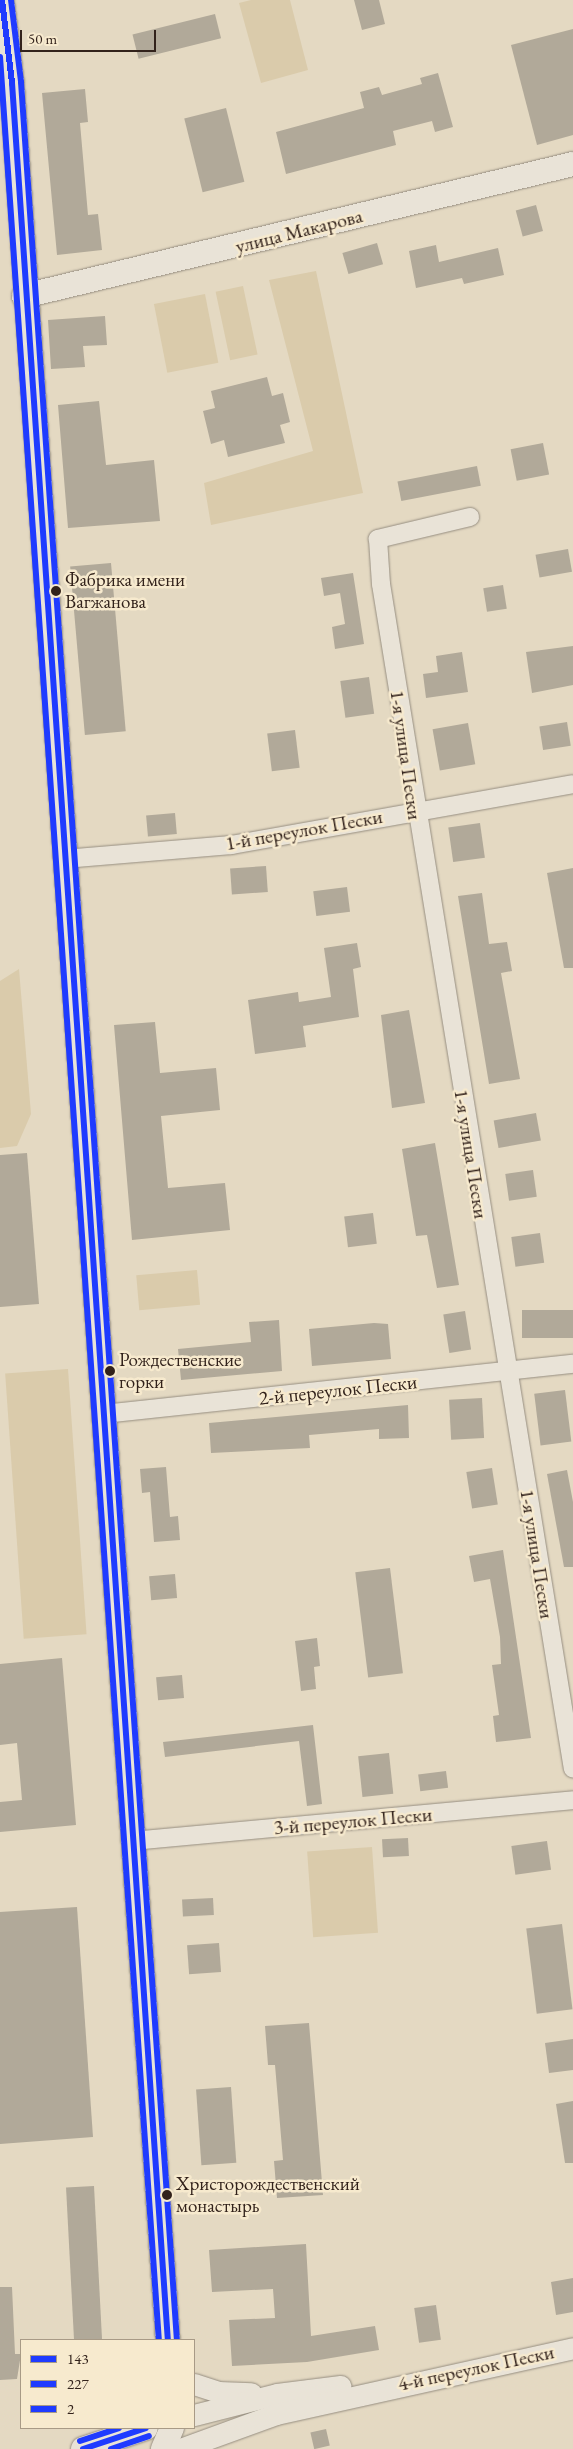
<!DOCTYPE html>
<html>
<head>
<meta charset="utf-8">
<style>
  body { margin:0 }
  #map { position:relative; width:573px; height:2449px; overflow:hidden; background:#e4d9c2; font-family:"EB Garamond",serif }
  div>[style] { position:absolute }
  .green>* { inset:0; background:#dacbab; transform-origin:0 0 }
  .building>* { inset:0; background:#b1a999; transform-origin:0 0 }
  .roads { filter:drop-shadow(0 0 1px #968e81) drop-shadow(0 0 1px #968e81) }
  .minor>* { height:18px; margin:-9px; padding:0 9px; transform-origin:9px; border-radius:9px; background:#e9e3d7 }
  .tertiary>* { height:21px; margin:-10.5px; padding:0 10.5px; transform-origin:10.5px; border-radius:10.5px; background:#e9e3d7 }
  .secondary>* { height:24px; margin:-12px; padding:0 12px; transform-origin:12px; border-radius:12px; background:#e9e3d7 }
  .bus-1>* { height:6px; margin:-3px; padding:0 3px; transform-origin:3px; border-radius:3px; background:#1f3bff }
  .bus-2>* { height:6px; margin:-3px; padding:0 3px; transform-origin:3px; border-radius:3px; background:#1f3bff }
  .bus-3>* { height:6px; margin:-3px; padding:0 3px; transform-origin:3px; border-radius:3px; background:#1f3bff }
  .dots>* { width:14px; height:14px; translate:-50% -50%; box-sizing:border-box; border:2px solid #f7eace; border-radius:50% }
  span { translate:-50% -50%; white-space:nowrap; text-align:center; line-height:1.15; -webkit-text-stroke:5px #f7eace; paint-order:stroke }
  .bus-label { font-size:19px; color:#32221b }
  .left { translate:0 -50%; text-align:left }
  .street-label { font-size:20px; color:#32221b }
  .legend { position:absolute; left:20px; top:2339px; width:175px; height:90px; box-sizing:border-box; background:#f7eace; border:1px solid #a89a86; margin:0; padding:6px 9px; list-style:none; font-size:15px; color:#32221b }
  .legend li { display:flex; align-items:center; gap:10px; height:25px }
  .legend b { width:25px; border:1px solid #a89a86 }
  .scale { position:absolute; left:20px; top:30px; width:136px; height:22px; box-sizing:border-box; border:2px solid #32221b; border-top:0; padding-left:6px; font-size:15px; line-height:18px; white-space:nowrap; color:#32221b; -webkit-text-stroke:4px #f7eace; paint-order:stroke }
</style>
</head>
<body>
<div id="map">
  <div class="green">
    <i style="clip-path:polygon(251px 0,290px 0,308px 70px,261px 83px,239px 3px)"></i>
    <i style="clip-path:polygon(316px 271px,363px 493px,211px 525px,204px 483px,313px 451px,269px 280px)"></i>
    <i style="left:243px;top:286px;width:70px;height:28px;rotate:78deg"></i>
    <i style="left:205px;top:294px;width:70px;height:52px;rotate:79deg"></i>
    <i style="clip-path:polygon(19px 969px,31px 1114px,17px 1146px,0 1148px,0 981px)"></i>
    <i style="left:197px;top:1270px;width:35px;height:61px;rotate:85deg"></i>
    <i style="left:68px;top:1369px;width:266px;height:63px;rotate:86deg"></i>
    <i style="left:372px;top:1847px;width:86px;height:65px;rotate:86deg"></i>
  </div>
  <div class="building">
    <i style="clip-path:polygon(354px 0,379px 0,385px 24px,362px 30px)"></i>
    <i style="left:215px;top:14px;width:25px;height:85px;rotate:76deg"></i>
    <i style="clip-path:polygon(573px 29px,573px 135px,537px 145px,511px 45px)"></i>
    <i style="clip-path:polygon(438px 73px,453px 127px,435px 132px,432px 121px,393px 131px,396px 145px,286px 174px,276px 132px,364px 108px,360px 92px,379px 87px,382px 95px,422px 84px,420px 78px)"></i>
    <i style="clip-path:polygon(85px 89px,88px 122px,80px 123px,88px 215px,98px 214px,102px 250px,57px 255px,42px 93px)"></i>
    <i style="left:226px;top:108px;width:76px;height:43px;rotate:76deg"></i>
    <i style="left:536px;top:205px;width:27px;height:21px;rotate:75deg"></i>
    <i style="left:377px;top:243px;width:22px;height:36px;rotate:74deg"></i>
    <i style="clip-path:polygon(436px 245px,439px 262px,498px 248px,504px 275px,464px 284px,462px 278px,416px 288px,409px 251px)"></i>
    <i style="clip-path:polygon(105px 316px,107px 345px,83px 346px,85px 367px,51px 369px,48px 320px)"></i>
    <i style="clip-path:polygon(267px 377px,272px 396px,283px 393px,290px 422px,280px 425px,285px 443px,228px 457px,224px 440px,211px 444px,203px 411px,215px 408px,211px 391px)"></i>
    <i style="clip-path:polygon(99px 401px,106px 465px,154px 460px,160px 521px,68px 528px,58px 405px)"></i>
    <i style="left:543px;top:443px;width:32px;height:33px;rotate:79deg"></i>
    <i style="left:477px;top:466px;width:20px;height:81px;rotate:79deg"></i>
    <i style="left:568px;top:549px;width:23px;height:33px;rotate:80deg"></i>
    <i style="left:111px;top:563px;width:169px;height:41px;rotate:85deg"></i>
    <i style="clip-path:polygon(353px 573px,364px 644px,335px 649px,332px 627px,345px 624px,340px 593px,324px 596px,321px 578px)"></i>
    <i style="left:503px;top:585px;width:24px;height:20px;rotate:81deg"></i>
    <i style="clip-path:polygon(573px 646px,573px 685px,532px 693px,526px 652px)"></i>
    <i style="clip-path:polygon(462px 652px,468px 692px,426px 698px,423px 674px,438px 672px,436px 656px)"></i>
    <i style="left:369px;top:677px;width:37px;height:29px;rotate:82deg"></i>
    <i style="left:567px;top:722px;width:24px;height:28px;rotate:81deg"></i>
    <i style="left:468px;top:723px;width:42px;height:36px;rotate:80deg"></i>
    <i style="left:295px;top:730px;width:38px;height:28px;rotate:83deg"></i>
    <i style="left:175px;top:813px;width:21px;height:29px;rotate:85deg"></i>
    <i style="left:480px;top:823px;width:35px;height:32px;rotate:82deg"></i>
    <i style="left:266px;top:866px;width:26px;height:36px;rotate:86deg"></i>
    <i style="clip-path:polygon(573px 868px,573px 968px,564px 968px,547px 873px)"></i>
    <i style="left:347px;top:887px;width:25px;height:34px;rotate:83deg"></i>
    <i style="clip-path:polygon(482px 893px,489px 944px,507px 942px,512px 971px,501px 973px,520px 1079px,489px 1084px,458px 896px)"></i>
    <i style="clip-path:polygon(357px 943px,361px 967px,353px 969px,359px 1017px,303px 1026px,306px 1047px,255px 1054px,248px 1000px,298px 992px,299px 1002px,331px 997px,324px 948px)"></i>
    <i style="clip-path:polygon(409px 1010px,425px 1103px,392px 1108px,381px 1015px)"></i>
    <i style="clip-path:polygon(155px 1022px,160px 1073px,216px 1068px,220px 1110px,161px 1116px,168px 1188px,225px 1183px,230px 1230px,132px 1240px,114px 1025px)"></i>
    <i style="left:536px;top:1113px;width:28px;height:43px;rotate:80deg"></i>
    <i style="clip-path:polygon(435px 1143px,459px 1285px,437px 1288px,427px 1235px,416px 1236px,402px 1149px)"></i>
    <i style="clip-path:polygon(27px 1153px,39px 1304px,0 1307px,0 1155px)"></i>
    <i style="left:533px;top:1170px;width:27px;height:28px;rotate:82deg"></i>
    <i style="left:373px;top:1213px;width:31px;height:29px;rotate:83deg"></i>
    <i style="left:540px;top:1233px;width:30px;height:29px;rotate:82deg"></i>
    <i style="left:573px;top:1310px;width:28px;height:51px;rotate:90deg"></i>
    <i style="left:465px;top:1311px;width:39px;height:22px;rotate:81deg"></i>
    <i style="clip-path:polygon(279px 1320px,282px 1371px,181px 1380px,178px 1349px,251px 1342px,249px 1322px)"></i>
    <i style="clip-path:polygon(374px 1323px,388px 1324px,391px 1359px,312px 1366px,309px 1329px)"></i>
    <i style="left:565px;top:1390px;width:52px;height:31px;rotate:83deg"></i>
    <i style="left:482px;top:1398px;width:40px;height:33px;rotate:87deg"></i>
    <i style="clip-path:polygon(408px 1405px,409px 1438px,379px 1439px,379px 1429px,309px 1435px,310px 1448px,211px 1453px,209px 1423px)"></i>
    <i style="clip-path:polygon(166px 1467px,170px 1517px,178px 1516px,180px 1540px,154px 1542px,150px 1492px,142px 1493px,140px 1469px)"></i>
    <i style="left:492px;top:1468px;width:37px;height:26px;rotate:81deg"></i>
    <i style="clip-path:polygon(567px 1470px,573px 1502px,573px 1567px,564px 1567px,547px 1474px)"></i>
    <i style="clip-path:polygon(503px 1550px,531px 1738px,496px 1742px,493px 1716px,499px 1715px,492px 1665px,501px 1664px,500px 1637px,490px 1579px,474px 1582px,469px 1556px)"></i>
    <i style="left:390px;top:1568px;width:106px;height:35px;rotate:83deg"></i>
    <i style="left:175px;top:1574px;width:24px;height:26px;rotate:85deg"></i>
    <i style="clip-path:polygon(317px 1638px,320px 1666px,314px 1667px,316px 1689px,301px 1691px,295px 1641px)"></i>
    <i style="clip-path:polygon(62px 1658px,76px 1825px,0 1832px,0 1802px,22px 1800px,17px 1743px,0 1745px,0 1664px)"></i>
    <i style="left:182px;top:1675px;width:23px;height:26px;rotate:85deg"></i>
    <i style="clip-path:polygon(313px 1725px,322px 1804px,307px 1806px,299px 1741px,165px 1757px,163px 1742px)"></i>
    <i style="left:389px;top:1753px;width:41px;height:31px;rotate:84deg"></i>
    <i style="left:446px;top:1771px;width:17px;height:28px;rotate:83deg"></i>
    <i style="left:408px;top:1838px;width:18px;height:26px;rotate:87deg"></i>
    <i style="left:547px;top:1841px;width:29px;height:36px;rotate:82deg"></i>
    <i style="left:213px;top:1898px;width:17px;height:31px;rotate:87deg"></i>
    <i style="clip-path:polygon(77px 1907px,93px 2137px,0 2144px,0 1912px)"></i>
    <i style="left:562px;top:1924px;width:86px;height:36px;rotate:83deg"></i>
    <i style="left:219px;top:1943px;width:29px;height:32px;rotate:86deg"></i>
    <i style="clip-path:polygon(309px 2023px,323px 2195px,277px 2198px,274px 2161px,283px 2160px,275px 2065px,268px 2065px,265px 2026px)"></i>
    <i style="clip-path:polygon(573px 2039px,573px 2070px,549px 2073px,545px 2043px)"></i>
    <i style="left:231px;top:2087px;width:76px;height:35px;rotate:86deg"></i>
    <i style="clip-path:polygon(573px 2101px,573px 2163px,565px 2163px,556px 2104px)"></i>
    <i style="left:94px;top:2186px;width:154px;height:28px;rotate:87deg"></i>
    <i style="clip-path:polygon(306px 2244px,311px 2336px,375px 2326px,379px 2350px,307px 2362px,232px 2366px,229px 2320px,275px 2318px,273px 2289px,212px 2292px,209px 2250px)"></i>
    <i style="clip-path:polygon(573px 2278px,573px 2312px,556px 2315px,551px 2282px)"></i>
    <i style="clip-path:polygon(0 2287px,12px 2287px,15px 2354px,21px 2354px,17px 2379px,0 2380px)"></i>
    <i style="left:436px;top:2305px;width:35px;height:22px;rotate:82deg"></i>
    <i style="left:326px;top:2429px;width:17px;height:16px;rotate:77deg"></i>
  </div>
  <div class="roads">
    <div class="minor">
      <i style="left:470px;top:517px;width:95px;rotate:166.6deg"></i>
      <i style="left:378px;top:539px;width:45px;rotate:86.2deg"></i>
      <i style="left:381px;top:584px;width:1200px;rotate:80.8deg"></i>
      <i style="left:64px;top:859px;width:168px;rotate:-4.8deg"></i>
      <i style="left:231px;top:845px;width:347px;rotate:-10.1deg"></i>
      <i style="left:103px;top:1414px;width:473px;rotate:-6.1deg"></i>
      <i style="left:133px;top:1841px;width:442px;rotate:-5.3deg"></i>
    </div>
    <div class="tertiary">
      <i style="left:194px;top:2384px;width:25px;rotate:18deg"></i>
      <i style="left:218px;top:2392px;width:33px;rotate:2deg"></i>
      <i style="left:194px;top:2415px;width:86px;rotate:-14.2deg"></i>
      <i style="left:277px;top:2394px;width:64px;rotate:-7.2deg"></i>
      <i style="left:180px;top:2449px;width:102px;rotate:-20deg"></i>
      <i style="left:276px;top:2414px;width:304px;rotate:-12.5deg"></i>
    </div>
    <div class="secondary">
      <i style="left:2px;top:0;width:84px;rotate:83.1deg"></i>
      <i style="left:12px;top:83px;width:2262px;rotate:86.05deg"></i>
      <i style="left:24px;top:296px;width:565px;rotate:-13.52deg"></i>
      <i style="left:83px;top:2449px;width:66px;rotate:-18.4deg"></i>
      <i style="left:163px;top:2449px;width:23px;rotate:-67deg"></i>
    </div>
  </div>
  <div class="bus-1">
    <i style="left:2px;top:0;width:84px;rotate:83.1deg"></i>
    <i style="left:12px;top:83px;width:2262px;rotate:86.05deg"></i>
    <i style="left:83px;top:2449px;width:66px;rotate:-18.4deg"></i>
  </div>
  <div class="bus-2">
    <i style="left:0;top:57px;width:2289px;rotate:86.02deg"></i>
    <i style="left:111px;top:2449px;width:40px;rotate:-18.9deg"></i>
  </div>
  <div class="bus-3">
    <i style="left:11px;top:0;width:83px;rotate:83deg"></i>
    <i style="left:21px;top:82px;width:2262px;rotate:86.05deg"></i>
    <i style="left:80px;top:2441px;width:41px;rotate:-18.4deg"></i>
  </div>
  <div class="dots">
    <i style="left:56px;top:591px;background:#32221b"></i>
    <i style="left:110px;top:1371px;background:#32221b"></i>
    <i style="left:167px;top:2195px;background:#32221b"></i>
  </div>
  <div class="bus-label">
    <span class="left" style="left:65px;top:591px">Фабрика имени<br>Вагжанова</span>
    <span class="left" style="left:119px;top:1371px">Рождественские<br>горки</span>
    <span class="left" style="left:176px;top:2195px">Христорождественский<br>монастырь</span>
  </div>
  <div class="street-label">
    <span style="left:299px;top:231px;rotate:-14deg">улица Макарова</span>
    <span style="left:406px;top:755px;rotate:82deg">1-я улица Пески</span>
    <span style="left:304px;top:830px;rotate:-10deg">1-й переулок Пески</span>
    <span style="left:471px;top:1154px;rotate:81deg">1-я улица Пески</span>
    <span style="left:338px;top:1390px;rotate:-6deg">2-й переулок Пески</span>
    <span style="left:537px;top:1554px;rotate:81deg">1-я улица Пески</span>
    <span style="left:353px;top:1821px;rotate:-5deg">3-й переулок Пески</span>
    <span style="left:476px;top:2368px;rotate:-12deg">4-й переулок Пески</span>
  </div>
  <ul class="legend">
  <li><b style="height:6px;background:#1f3bff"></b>143</li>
  <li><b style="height:6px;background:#1f3bff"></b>227</li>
  <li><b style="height:6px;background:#1f3bff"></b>2</li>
  </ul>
  <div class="scale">50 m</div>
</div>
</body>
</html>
